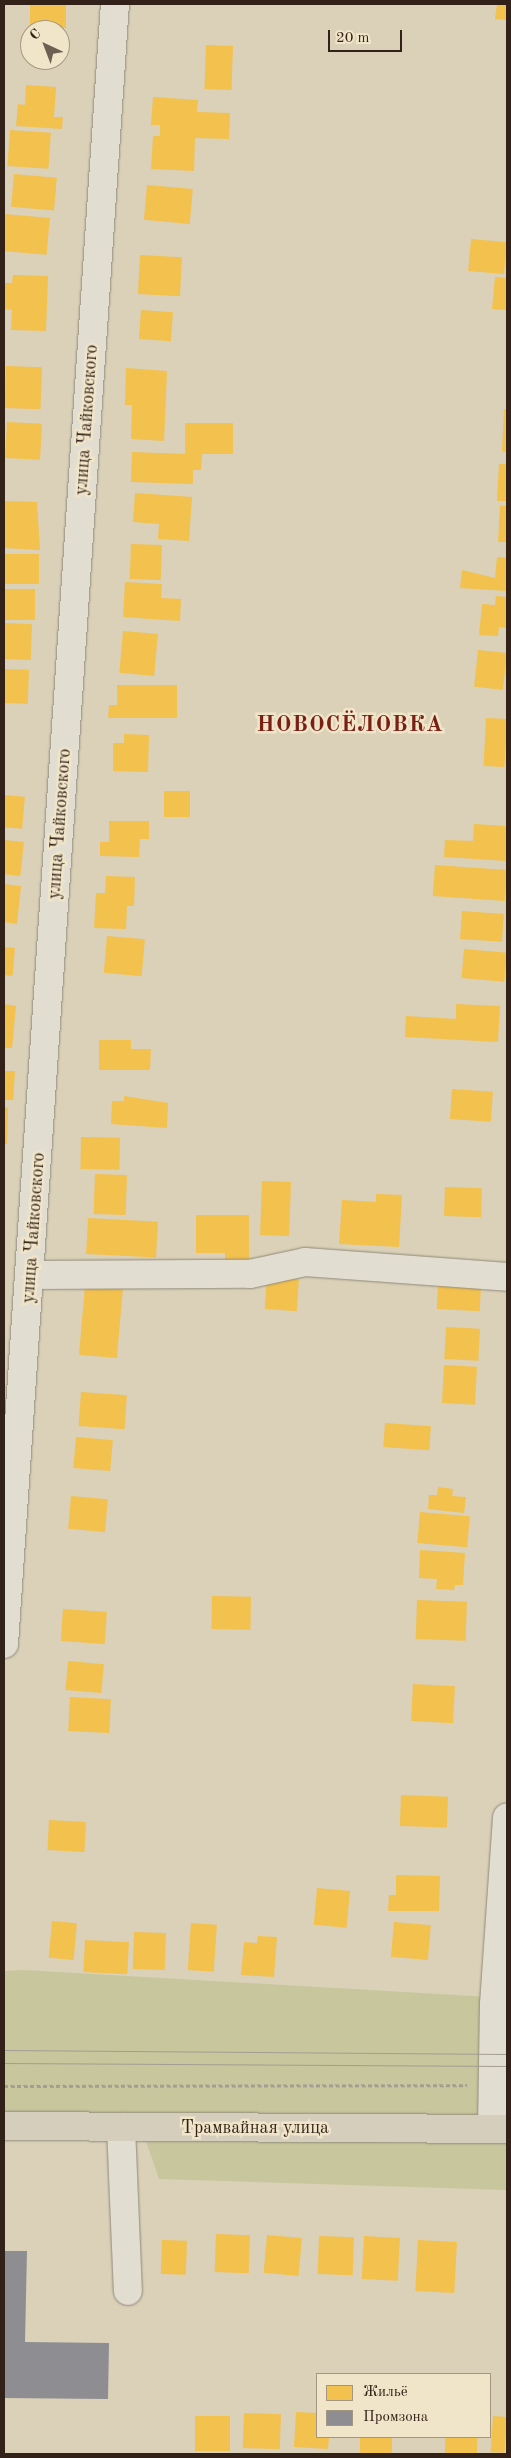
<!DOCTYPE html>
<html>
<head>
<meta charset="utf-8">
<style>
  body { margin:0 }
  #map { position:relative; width:511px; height:2458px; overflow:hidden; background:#dad1b8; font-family:"Old Standard TT",serif }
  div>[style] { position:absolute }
  .green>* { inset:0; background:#c8c69c }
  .homes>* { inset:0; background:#f2c14e; transform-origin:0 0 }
  .industry>* { inset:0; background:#8d8d92 }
  .path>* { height:3px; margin-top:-1.5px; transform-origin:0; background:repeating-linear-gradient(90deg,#a39d93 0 4px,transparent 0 6.5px) }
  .roads { filter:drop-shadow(0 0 1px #91897a) drop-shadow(0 0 1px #91897a) }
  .minor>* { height:28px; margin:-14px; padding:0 14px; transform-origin:14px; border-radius:14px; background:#e2ddd1 }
  .major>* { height:28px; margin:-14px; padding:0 14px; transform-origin:14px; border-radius:14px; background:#d6cebc }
  .tram>* { height:1px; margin:-0.5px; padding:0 0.5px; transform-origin:0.5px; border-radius:0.5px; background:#a39d93 }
  span { translate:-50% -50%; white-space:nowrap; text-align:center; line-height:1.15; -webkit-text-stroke:5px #f0e5c8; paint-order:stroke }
  .street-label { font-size:18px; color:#322119 }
  .district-label { font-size:22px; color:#7a1f14; font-weight:700; letter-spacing:1px }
  .frame { position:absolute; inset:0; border:5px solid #322119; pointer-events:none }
  .legend { position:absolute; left:316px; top:2373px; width:175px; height:65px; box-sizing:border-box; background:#f0e5c8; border:1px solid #a49782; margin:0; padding:6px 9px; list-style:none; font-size:15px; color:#322119 }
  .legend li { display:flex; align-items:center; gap:10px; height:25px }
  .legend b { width:25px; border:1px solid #a49782 }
  .north { position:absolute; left:20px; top:20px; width:50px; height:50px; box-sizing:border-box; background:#f0e5c8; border:1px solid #a49782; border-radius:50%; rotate:317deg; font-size:14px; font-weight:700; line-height:20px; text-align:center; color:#322119 }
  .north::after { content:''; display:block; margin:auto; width:18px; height:22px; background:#6d5f51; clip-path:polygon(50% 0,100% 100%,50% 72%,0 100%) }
  .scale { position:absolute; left:328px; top:30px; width:74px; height:22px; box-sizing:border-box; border:2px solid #322119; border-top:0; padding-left:6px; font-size:15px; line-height:18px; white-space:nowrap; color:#322119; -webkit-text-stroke:4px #f0e5c8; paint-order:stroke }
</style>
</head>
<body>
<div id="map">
  <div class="green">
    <i style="clip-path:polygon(23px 1970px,507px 1998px,507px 2115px,4px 2113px,4px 1971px)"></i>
    <i style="clip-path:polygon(146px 2141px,507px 2143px,507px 2190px,159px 2179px)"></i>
  </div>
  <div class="homes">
    <i style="left:30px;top:4px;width:36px;height:24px"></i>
    <i style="clip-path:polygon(497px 4px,507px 4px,507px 20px,495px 19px)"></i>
    <i style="left:206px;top:45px;width:27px;height:44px;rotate:2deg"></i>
    <i style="clip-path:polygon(26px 85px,56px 87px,54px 117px,63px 117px,62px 129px,16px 126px,18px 104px,25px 105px)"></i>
    <i style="clip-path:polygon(153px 97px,198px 100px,197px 112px,230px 113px,229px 139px,195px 138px,194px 171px,151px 169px,153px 136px,160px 136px,160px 125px,151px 125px)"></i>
    <i style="left:10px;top:130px;width:41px;height:36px;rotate:4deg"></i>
    <i style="left:14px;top:174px;width:43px;height:33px;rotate:5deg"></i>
    <i style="left:147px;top:185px;width:46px;height:35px;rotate:5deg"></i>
    <i style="left:4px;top:214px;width:46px;height:37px;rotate:5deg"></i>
    <i style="left:471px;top:239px;width:36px;height:32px;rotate:5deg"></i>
    <i style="left:140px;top:255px;width:42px;height:39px;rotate:3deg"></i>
    <i style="clip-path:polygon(13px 275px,48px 276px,46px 331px,11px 330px,12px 310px,4px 309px,4px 283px,12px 283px)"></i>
    <i style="clip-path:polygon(495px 277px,507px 278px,507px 310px,492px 309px)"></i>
    <i style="left:141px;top:310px;width:32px;height:29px;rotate:4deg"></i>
    <i style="left:6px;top:366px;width:36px;height:42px;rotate:2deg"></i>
    <i style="clip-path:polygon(126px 368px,167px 371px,164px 441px,131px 439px,132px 405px,125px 405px)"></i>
    <i style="clip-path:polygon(504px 409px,507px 409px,507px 452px,502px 451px)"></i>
    <i style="left:7px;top:422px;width:35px;height:36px;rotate:3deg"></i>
    <i style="clip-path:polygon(185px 423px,233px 423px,233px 454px,202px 454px,201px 470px,193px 470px,193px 484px,131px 482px,132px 452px,185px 454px)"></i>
    <i style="clip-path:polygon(499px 464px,507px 464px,507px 501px,497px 501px)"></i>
    <i style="clip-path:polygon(135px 493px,192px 497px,189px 541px,158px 539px,159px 524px,133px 522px)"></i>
    <i style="clip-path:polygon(4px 501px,37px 502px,40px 550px,4px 548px)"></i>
    <i style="clip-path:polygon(500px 506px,507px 506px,507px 542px,498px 542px)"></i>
    <i style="left:131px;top:544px;width:31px;height:35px;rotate:2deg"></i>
    <i style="left:4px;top:554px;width:35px;height:30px"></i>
    <i style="clip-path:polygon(497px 557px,507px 558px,507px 591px,460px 588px,462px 570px,495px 578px)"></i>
    <i style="clip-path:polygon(125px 582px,162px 584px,161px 598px,181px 599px,180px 621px,123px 617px)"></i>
    <i style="left:4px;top:589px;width:31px;height:31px"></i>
    <i style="clip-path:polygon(496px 596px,507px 597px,507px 628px,499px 627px,498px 636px,479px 635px,482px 604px,495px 605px)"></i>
    <i style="left:4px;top:623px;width:28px;height:36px;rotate:2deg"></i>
    <i style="left:123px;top:631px;width:35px;height:42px;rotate:5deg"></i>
    <i style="left:478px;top:650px;width:29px;height:37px;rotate:6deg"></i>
    <i style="left:4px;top:669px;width:25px;height:34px;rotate:2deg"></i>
    <i style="clip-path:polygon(117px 685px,177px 685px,177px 718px,108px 718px,109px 705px,117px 705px)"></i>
    <i style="left:486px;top:718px;width:21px;height:48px;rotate:3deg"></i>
    <i style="clip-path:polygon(124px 734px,149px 735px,148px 772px,113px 771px,113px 743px,124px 743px)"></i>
    <i style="left:164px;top:791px;width:26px;height:26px"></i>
    <i style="left:4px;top:795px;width:21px;height:32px;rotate:5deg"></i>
    <i style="clip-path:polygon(109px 821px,149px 821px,149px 839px,140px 839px,139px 857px,100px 856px,100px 842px,109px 842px)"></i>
    <i style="clip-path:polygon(474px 824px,507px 826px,507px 861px,444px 857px,445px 840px,473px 841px)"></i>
    <i style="left:4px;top:840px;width:20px;height:34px;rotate:6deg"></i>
    <i style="left:435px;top:865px;width:72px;height:31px;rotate:4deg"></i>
    <i style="clip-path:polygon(106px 876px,135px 877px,134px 906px,127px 906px,126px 929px,94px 928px,96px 893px,105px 893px)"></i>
    <i style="clip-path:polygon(4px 884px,21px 886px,17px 924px,4px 922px)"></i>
    <i style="left:462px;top:911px;width:42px;height:28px;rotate:4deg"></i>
    <i style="left:107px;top:936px;width:38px;height:37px;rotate:5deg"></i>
    <i style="left:4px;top:947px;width:11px;height:28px;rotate:5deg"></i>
    <i style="left:464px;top:949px;width:43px;height:29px;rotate:5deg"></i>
    <i style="clip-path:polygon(4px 1004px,16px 1006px,12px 1048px,4px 1048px)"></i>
    <i style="clip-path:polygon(456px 1004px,500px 1006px,498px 1042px,405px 1037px,406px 1016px,456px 1019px)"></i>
    <i style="clip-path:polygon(99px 1040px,131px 1040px,131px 1049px,151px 1049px,150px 1070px,99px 1070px)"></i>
    <i style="clip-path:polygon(4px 1071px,15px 1071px,13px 1100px,4px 1100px)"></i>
    <i style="left:452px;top:1089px;width:41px;height:30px;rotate:4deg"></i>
    <i style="clip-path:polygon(124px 1096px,168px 1103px,167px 1128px,111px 1124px,112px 1101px,124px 1101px)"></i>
    <i style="clip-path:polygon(4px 1107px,8px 1108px,7px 1144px,4px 1144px)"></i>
    <i style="left:81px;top:1137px;width:39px;height:32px;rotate:1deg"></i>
    <i style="left:95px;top:1174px;width:32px;height:40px;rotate:2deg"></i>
    <i style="left:262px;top:1181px;width:29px;height:54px;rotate:2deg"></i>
    <i style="left:445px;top:1187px;width:37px;height:29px;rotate:2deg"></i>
    <i style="clip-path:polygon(376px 1194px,402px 1195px,399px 1247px,339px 1244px,342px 1200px,376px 1202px)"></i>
    <i style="clip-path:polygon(196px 1215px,249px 1215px,249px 1263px,225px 1263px,225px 1253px,196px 1253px)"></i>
    <i style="left:88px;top:1218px;width:70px;height:36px;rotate:3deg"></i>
    <i style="left:267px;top:1277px;width:32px;height:32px;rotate:4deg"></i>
    <i style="left:438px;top:1285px;width:43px;height:24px;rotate:3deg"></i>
    <i style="left:85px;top:1286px;width:38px;height:69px;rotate:5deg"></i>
    <i style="left:446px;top:1327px;width:34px;height:32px;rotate:3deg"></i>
    <i style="left:444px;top:1365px;width:33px;height:38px;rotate:3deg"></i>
    <i style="left:81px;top:1392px;width:46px;height:34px;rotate:4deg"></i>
    <i style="left:385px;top:1423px;width:46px;height:24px;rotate:4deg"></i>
    <i style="left:76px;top:1437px;width:37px;height:31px;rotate:5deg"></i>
    <i style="clip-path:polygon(438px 1487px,453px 1489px,452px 1496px,466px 1497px,464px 1513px,428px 1509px,429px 1495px,437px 1495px)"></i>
    <i style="left:71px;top:1496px;width:37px;height:33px;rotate:5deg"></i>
    <i style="left:420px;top:1512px;width:50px;height:31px;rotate:5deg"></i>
    <i style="clip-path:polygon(420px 1550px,465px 1553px,463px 1585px,455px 1585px,454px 1590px,436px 1589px,437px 1579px,419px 1578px)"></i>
    <i style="left:212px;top:1596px;width:39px;height:33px;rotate:1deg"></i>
    <i style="left:417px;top:1600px;width:50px;height:39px;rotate:2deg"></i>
    <i style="left:63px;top:1609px;width:44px;height:32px;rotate:4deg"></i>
    <i style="left:68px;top:1661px;width:36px;height:29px;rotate:5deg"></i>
    <i style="left:413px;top:1684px;width:42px;height:37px;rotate:3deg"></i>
    <i style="left:70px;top:1697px;width:41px;height:34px;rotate:3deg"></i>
    <i style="left:401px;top:1795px;width:47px;height:31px;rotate:2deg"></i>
    <i style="left:49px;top:1820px;width:37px;height:30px;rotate:3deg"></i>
    <i style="clip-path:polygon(396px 1875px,440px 1876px,439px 1911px,388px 1911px,389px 1895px,396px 1895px)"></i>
    <i style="left:317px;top:1888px;width:33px;height:37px;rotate:5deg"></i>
    <i style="left:52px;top:1921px;width:25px;height:37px;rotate:5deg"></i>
    <i style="left:394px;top:1922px;width:37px;height:35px;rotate:5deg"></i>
    <i style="left:191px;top:1923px;width:26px;height:47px;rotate:4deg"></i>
    <i style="left:134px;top:1932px;width:32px;height:37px;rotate:2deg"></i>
    <i style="clip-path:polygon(258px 1936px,277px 1937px,274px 1977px,241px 1975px,244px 1942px,257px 1943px)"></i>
    <i style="left:85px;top:1940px;width:44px;height:32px;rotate:3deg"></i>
    <i style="left:216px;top:2234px;width:34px;height:38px;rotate:2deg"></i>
    <i style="left:267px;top:2235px;width:35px;height:38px;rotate:5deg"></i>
    <i style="left:319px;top:2236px;width:35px;height:38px;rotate:2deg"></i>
    <i style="left:364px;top:2236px;width:36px;height:43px;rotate:3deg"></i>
    <i style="left:162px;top:2240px;width:25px;height:34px;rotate:2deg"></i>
    <i style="left:418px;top:2240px;width:39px;height:51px;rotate:3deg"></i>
    <i style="clip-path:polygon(296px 2412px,317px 2413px,317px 2437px,329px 2437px,328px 2449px,294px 2447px)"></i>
    <i style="left:244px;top:2413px;width:37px;height:35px;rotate:2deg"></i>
    <i style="left:195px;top:2416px;width:35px;height:35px"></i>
    <i style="left:493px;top:2416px;width:14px;height:36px;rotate:4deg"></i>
    <i style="left:360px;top:2437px;width:32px;height:17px"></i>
    <i style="left:445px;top:2437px;width:32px;height:17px"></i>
  </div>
  <div class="industry">
    <i style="clip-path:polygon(4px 2251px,27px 2251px,25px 2342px,109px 2343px,108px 2399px,4px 2398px)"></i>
  </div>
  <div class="path">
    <i style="left:4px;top:2086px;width:463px;rotate:-0.1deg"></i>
  </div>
  <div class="roads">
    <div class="minor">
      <i style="left:31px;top:1275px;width:219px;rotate:-0.3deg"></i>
      <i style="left:250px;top:1274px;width:56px;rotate:-12.3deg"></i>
      <i style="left:305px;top:1262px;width:203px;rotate:4.2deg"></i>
      <i style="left:4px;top:1644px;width:1644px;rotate:-86.13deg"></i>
      <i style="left:121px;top:2127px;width:164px;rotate:87.6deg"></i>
      <i style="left:492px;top:2129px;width:125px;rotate:-89.1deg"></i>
      <i style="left:494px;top:2004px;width:187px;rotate:-86deg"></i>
    </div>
    <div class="major">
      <i style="left:4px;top:2126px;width:503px;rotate:0.34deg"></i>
    </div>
  </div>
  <div class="tram">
    <i style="left:4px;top:2050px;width:503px;rotate:0.46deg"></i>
    <i style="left:4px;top:2063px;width:503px;rotate:0.34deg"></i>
  </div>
  <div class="street-label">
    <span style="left:87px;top:420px;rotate:-86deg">улица Чайковского</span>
    <span style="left:60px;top:824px;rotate:-86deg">улица Чайковского</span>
    <span style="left:34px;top:1228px;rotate:-86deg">улица Чайковского</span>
    <span style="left:255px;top:2128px">Трамвайная улица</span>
  </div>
  <div class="district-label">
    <span style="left:350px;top:726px">НОВОСЁЛОВКА</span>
  </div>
  <div class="frame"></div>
  <ul class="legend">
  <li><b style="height:14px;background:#f2c14e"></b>Жильё</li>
  <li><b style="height:14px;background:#8d8d92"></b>Промзона</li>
  </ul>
  <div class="north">С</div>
  <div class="scale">20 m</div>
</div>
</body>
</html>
